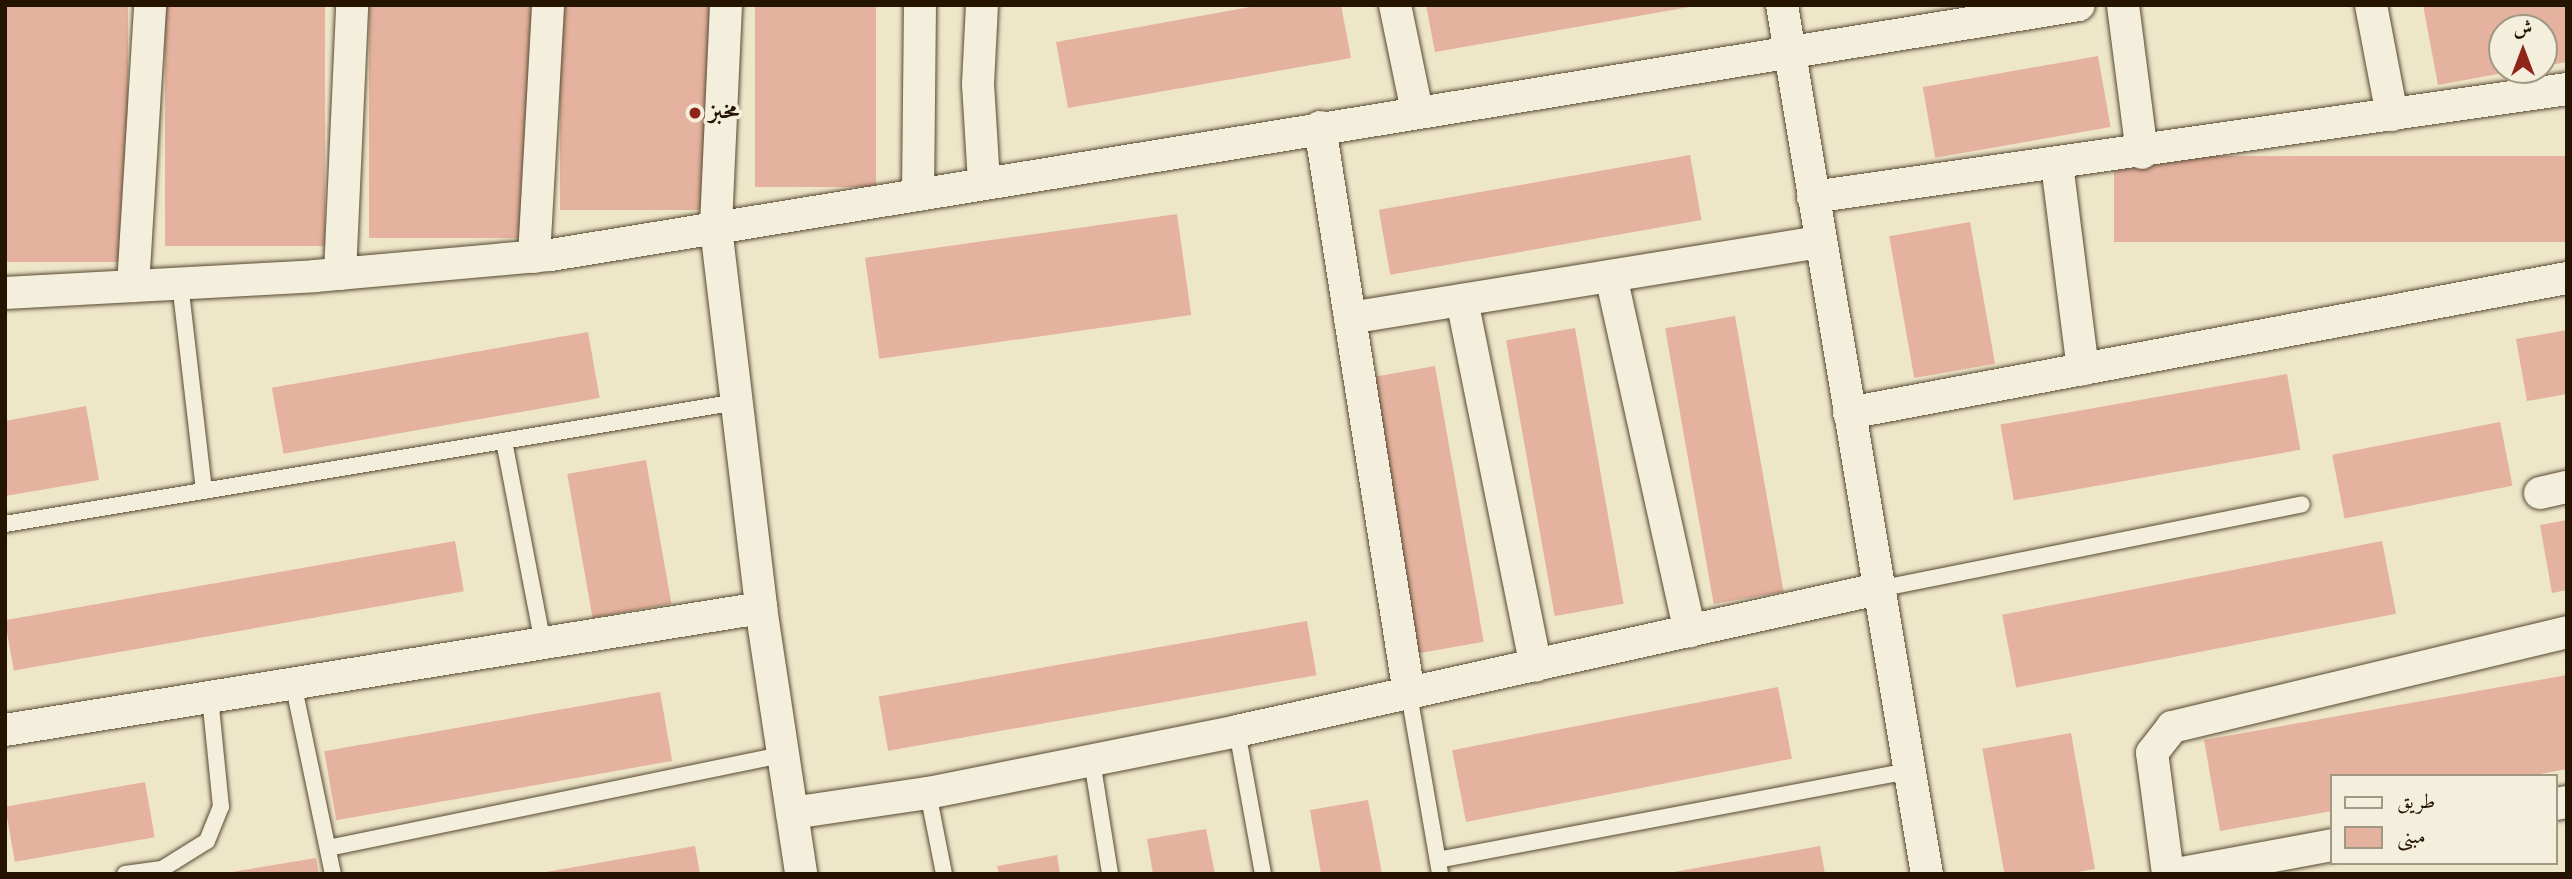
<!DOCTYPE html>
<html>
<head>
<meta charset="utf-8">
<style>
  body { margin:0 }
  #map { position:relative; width:2572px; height:879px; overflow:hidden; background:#eee6c9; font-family:"Old Standard TT",Amiri,serif }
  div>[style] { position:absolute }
  .building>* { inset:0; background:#e4b29e; transform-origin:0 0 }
  .roads { filter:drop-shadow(0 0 2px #574932) drop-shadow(0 0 2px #574932) }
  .service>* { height:16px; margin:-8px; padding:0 8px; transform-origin:8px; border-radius:8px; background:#f4efdc }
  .minor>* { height:32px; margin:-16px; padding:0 16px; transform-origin:16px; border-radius:16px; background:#f4efdc }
  .dots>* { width:19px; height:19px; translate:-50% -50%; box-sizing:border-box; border:4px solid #f4efdc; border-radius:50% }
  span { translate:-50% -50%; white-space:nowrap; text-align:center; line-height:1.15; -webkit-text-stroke:7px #f4efdc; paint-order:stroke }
  .poi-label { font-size:24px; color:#251500; font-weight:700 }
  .left { translate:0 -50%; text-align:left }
  .frame { position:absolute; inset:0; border:7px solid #251500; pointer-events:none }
  .legend { position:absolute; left:2330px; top:774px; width:228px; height:91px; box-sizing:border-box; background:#f4efdc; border:2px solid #a19884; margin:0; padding:9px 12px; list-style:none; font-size:21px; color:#251500 }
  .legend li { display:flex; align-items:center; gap:14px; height:35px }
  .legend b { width:35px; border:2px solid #a19884 }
  .north { position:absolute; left:2488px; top:14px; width:70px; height:70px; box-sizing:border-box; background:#f4efdc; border:2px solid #a19884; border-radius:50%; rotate:0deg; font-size:19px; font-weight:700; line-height:28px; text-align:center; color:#251500 }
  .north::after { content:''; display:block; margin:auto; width:24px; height:32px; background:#8f2418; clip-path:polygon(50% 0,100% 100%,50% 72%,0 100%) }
</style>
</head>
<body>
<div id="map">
  <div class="building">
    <i style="left:5px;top:5px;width:123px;height:257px"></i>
    <i style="left:165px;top:5px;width:160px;height:241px"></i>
    <i style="left:369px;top:5px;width:162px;height:233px"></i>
    <i style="left:560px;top:5px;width:153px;height:205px"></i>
    <i style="left:755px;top:5px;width:121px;height:182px"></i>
    <i style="clip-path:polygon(1261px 5px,1341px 5px,1351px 58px,1068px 108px,1056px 42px)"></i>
    <i style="clip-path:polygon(1426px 5px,1689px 5px,1689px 7px,1435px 52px)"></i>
    <i style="clip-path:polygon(2423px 5px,2567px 5px,2567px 62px,2544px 66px,2544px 28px,2502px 28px,2502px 70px,2514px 71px,2438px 85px)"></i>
    <i style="left:2098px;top:56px;width:72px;height:178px;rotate:80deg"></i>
    <i style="left:1690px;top:155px;width:66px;height:316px;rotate:80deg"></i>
    <i style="left:2567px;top:156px;width:86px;height:453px;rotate:90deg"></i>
    <i style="left:1177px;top:214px;width:102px;height:315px;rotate:82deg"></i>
    <i style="left:1970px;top:222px;width:144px;height:82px;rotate:80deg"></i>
    <i style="left:1735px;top:316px;width:280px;height:71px;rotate:80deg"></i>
    <i style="left:1575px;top:328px;width:280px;height:70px;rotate:80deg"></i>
    <i style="clip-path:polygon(2567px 330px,2567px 394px,2527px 401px,2516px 339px)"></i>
    <i style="left:588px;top:332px;width:67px;height:321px;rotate:80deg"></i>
    <i style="left:1435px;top:366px;width:280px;height:70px;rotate:80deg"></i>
    <i style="left:2287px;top:374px;width:77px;height:291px;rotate:80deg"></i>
    <i style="clip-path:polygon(86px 406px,99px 480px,5px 496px,5px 421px)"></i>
    <i style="left:2500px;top:422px;width:65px;height:171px;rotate:79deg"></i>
    <i style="left:646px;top:460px;width:146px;height:80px;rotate:80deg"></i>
    <i style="clip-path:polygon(2567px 520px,2567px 590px,2552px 593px,2540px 525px)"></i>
    <i style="left:455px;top:541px;width:51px;height:457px;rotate:80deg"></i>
    <i style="left:2382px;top:541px;width:74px;height:387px;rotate:79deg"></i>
    <i style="left:1307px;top:621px;width:55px;height:435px;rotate:80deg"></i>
    <i style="clip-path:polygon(2567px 675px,2567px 769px,2530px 776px,2332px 776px,2332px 811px,2220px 831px,2204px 740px)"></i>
    <i style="left:1778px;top:687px;width:73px;height:332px;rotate:79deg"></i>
    <i style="left:660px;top:692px;width:70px;height:341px;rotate:80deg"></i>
    <i style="left:2071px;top:733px;width:138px;height:90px;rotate:80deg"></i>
    <i style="left:145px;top:782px;width:56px;height:142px;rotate:80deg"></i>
    <i style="clip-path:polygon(1368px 800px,1382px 874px,1321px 874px,1310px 810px)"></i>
    <i style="clip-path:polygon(1206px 829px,1215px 874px,1153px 874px,1147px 839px)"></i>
    <i style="clip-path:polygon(695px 846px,700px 874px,546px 874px,546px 872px)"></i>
    <i style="clip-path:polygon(1820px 846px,1825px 874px,1674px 874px,1674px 872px)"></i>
    <i style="clip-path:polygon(1057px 855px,1060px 874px,999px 874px,997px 866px)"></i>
    <i style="clip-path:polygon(316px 858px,319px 874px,232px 874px,232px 872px)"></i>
  </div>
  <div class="roads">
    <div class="service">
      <i style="left:180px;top:283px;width:209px;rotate:83.4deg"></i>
      <i style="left:504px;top:441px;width:206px;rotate:79.1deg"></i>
      <i style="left:5px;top:524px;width:742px;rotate:-9.46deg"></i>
      <i style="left:1878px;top:589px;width:432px;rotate:-11.3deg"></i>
      <i style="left:293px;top:683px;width:195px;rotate:78.2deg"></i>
      <i style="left:1409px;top:694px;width:183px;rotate:80.2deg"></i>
      <i style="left:1237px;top:731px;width:145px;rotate:79.7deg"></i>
      <i style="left:1092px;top:761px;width:114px;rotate:80.9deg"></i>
      <i style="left:928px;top:793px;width:83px;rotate:78.8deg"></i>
      <i style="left:328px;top:848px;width:464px;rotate:-11.6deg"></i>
      <i style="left:1438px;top:860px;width:481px;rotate:-10.7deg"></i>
      <i style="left:125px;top:874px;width:37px;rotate:-8deg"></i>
      <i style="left:162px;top:869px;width:53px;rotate:-31.9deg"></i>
      <i style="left:207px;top:841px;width:37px;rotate:-68deg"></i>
      <i style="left:221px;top:807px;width:111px;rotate:-95.7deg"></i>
    </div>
    <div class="minor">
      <i style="left:726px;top:5px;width:223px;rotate:92.6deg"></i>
      <i style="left:716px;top:228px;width:383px;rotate:83.2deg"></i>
      <i style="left:761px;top:608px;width:269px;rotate:81.4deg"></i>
      <i style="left:982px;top:5px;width:79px;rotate:92.9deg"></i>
      <i style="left:978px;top:84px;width:98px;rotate:86.5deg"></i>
      <i style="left:1395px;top:5px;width:108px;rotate:78.3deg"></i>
      <i style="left:1782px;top:5px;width:881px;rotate:80.53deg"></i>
      <i style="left:2123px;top:5px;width:149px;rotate:82.7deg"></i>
      <i style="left:2371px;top:5px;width:112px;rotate:79.2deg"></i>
      <i style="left:1320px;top:127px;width:574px;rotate:81.08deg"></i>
      <i style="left:2057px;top:164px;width:207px;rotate:82.8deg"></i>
      <i style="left:918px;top:195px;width:190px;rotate:-89.4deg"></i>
      <i style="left:1813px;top:197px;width:762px;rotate:-8.15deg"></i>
      <i style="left:534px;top:257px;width:252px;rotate:-86.8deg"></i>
      <i style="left:340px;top:274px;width:269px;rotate:-87.4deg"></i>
      <i style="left:1611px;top:276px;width:364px;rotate:77.5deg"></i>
      <i style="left:133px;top:286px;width:282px;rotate:-86.5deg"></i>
      <i style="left:5px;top:293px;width:310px;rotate:-3.1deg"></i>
      <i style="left:315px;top:276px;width:237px;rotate:-5.1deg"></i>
      <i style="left:551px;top:255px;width:1548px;rotate:-9.29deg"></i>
      <i style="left:1462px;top:300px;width:373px;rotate:78.6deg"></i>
      <i style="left:1350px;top:318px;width:476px;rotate:-9.2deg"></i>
      <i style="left:1849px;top:413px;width:731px;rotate:-10.65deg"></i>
      <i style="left:2540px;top:493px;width:28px;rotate:-13deg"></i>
      <i style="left:5px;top:730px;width:766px;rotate:-9.17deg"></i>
      <i style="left:2556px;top:804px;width:11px;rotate:-10deg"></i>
      <i style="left:792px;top:813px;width:137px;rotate:-8.4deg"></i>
      <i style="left:928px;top:793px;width:315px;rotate:-11.3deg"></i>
      <i style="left:1237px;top:731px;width:657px;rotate:-12.49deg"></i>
      <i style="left:2168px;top:874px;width:122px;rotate:-97.5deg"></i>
      <i style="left:2152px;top:753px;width:33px;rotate:-52deg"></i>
      <i style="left:2172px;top:727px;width:406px;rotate:-13.5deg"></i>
      <i style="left:2176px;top:874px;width:159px;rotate:-10.5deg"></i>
    </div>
  </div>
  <div class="dots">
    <i style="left:695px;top:113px;background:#8f2418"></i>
  </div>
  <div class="poi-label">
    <span class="left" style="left:709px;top:113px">مخبز</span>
  </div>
  <div class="frame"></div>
  <ul class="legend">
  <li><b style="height:9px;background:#f4efdc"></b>طريق</li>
  <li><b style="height:19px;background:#e4b29e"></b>مبنى</li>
  </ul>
  <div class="north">ش</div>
</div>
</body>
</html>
